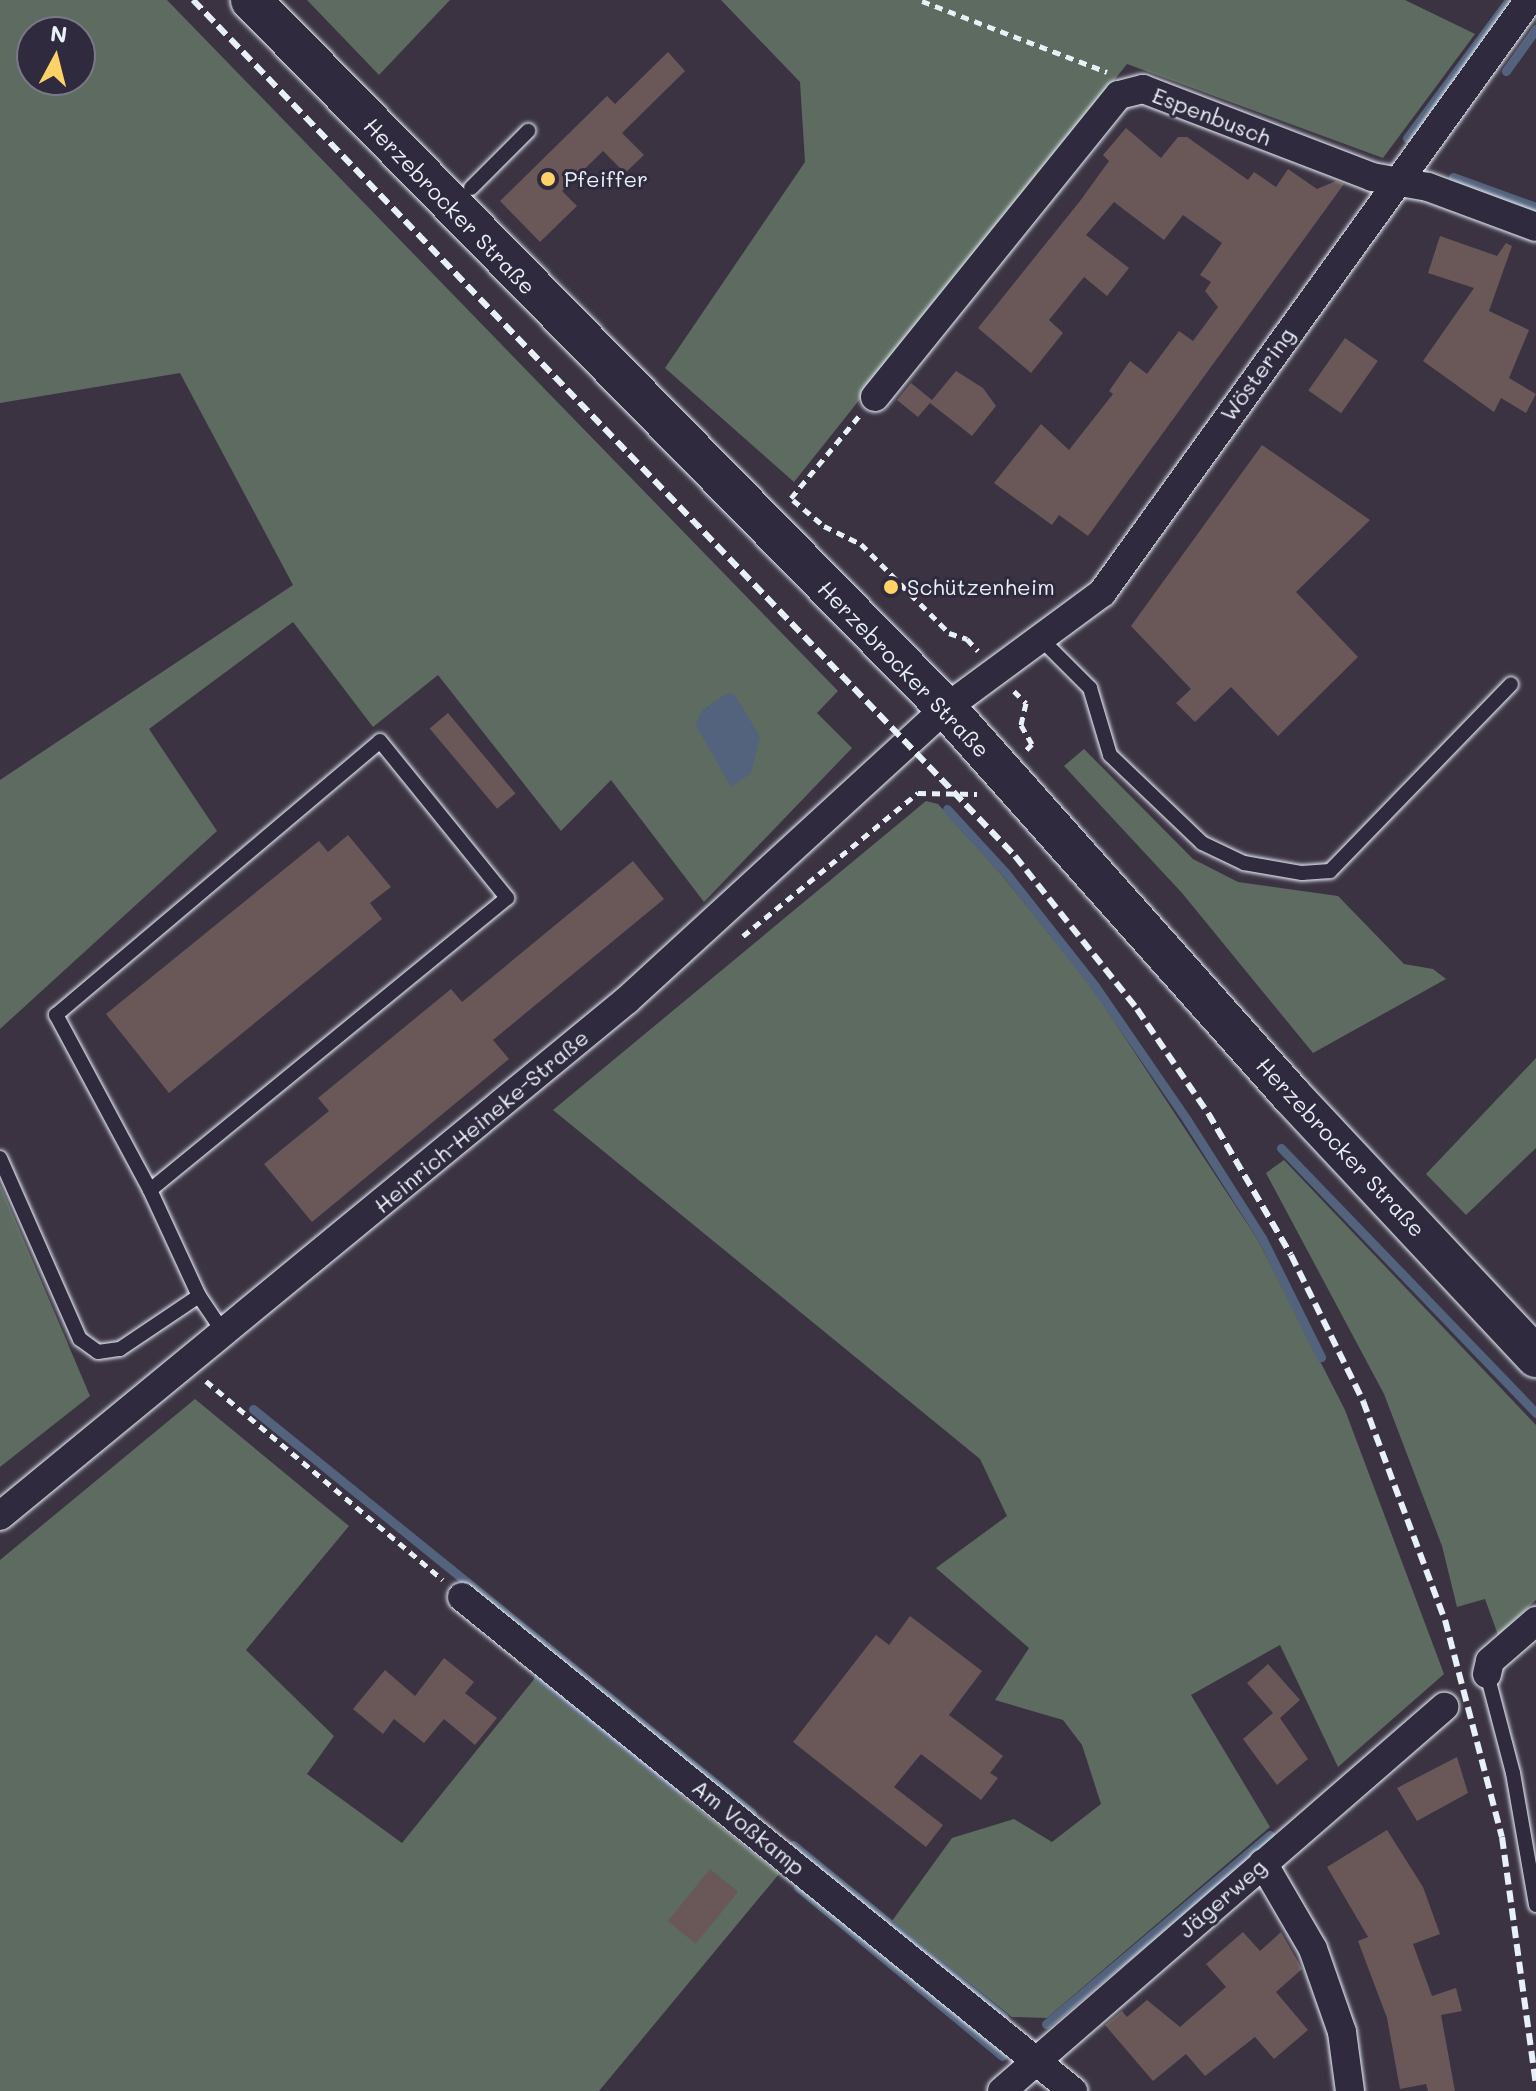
<!DOCTYPE html>
<html>
<head>
<meta charset="utf-8">
<style>
  body { margin:0 }
  #map { position:relative; width:1536px; height:2091px; overflow:hidden; background:#3b3342; font-family:Mali,sans-serif }
  div>[style] { position:absolute }
  .green>* { inset:0; background:#5d6b60 }
  .water>* { inset:0; background:#53627d }
  .stream>* { height:9px; margin:-4.5px; padding:0 4.5px; transform-origin:4.5px; border-radius:4.5px; background:#53627d }
  .building>* { inset:0; background:#6a5858; transform-origin:0 0 }
  .path>* { height:5px; margin-top:-2.5px; transform-origin:0; background:repeating-linear-gradient(90deg,#e8f1f8 0 8px,transparent 0 14px) }
  .roads { filter:drop-shadow(0 0 2px #e8f1f8) drop-shadow(0 0 2px #e8f1f8) }
  .service>* { height:14px; margin:-7px; padding:0 7px; transform-origin:7px; border-radius:7px; background:#2f2a3d }
  .minor>* { height:28px; margin:-14px; padding:0 14px; transform-origin:14px; border-radius:14px; background:#2f2a3d }
  .secondary>* { height:40px; margin:-20px; padding:0 20px; transform-origin:20px; border-radius:20px; background:#2f2a3d }
  .rail>* { height:6px; margin-top:-3px; transform-origin:0; background:repeating-linear-gradient(90deg,#e8f1f8 0 12px,transparent 0 18px) }
  .dots>* { width:22px; height:22px; translate:-50% -50%; box-sizing:border-box; border:4px solid #2f2a3d; border-radius:50% }
  span { translate:-50% -50%; white-space:nowrap; text-align:center; line-height:1.15; -webkit-text-stroke:6px #2f2a3d; paint-order:stroke }
  .street-label { font-size:22px; color:#e8f1f8 }
  .poi-label { font-size:22px; color:#e8f1f8 }
  .left { translate:0 -50%; text-align:left }
  .north { position:absolute; left:16px; top:16px; width:80px; height:80px; box-sizing:border-box; background:#2f2a3d; border:2px solid #797a88; border-radius:50%; rotate:7deg; font-size:22px; font-weight:700; line-height:32px; text-align:center; color:#e8f1f8 }
  .north::after { content:''; display:block; margin:auto; width:28px; height:36px; background:#ffd166; clip-path:polygon(50% 0,100% 100%,50% 72%,0 100%) }
</style>
</head>
<body>
<div id="map">
  <div class="green">
    <i style="clip-path:polygon(evenodd,0 0,167px 0,838px 691px,817px 713px,852px 748px,704px 902px,611px 780px,561px 831px,438px 675px,373px 727px,293px 622px,149px 729px,217px 831px,0 1029px,0 780px,293px 585px,180px 373px,0 403px,0 0,32px 32px,80px 32px,80px 80px,32px 80px,32px 32px)"></i>
    <i style="clip-path:polygon(307px 0,450px 0,379px 75px)"></i>
    <i style="clip-path:polygon(721px 0,1405px 0,1475px 34px,1383px 158px,1127px 64px,794px 482px,665px 368px,805px 162px,800px 82px)"></i>
    <i style="clip-path:polygon(1084px 749px,1193px 859px,1238px 882px,1338px 896px,1404px 964px,1433px 969px,1446px 979px,1313px 1053px,1182px 893px,1064px 766px)"></i>
    <i style="clip-path:polygon(926px 801px,938px 804px,1000px 873px,1091px 986px,1258px 1240px,1345px 1410px,1444px 1674px,1338px 1767px,1280px 1645px,1191px 1695px,1270px 1827px,1047px 2018px,1012px 2017px,892px 1921px,952px 1838px,1014px 1819px,1052px 1842px,1101px 1804px,1082px 1745px,1063px 1720px,995px 1700px,1029px 1648px,936px 1568px,1007px 1516px,980px 1459px,553px 1110px)"></i>
    <i style="clip-path:polygon(1536px 1058px,1536px 1148px,1466px 1215px,1426px 1174px)"></i>
    <i style="clip-path:polygon(1284px 1160px,1536px 1425px,1536px 1600px,1498px 1635px,1485px 1599px,1457px 1607px,1442px 1546px,1384px 1394px,1266px 1173px)"></i>
    <i style="clip-path:polygon(0 1184px,90px 1396px,0 1467px)"></i>
    <i style="clip-path:polygon(195px 1399px,349px 1526px,246px 1650px,334px 1736px,307px 1774px,402px 1843px,535px 1678px,779px 1874px,599px 2091px,0 2091px,0 1560px)"></i>
  </div>
  <div class="water">
    <i style="clip-path:polygon(728px 693px,735px 695px,760px 737px,751px 773px,731px 787px,696px 725px,702px 710px)"></i>
  </div>
  <div class="stream">
    <i style="left:1506px;top:71px;width:52px;rotate:-54.5deg"></i>
    <i style="left:1407px;top:138px;width:172px;rotate:-53.5deg"></i>
    <i style="left:1453px;top:177px;width:88px;rotate:19.9deg"></i>
    <i style="left:947px;top:809px;width:86px;rotate:47.4deg"></i>
    <i style="left:1005px;top:872px;width:145px;rotate:51.7deg"></i>
    <i style="left:1095px;top:986px;width:163px;rotate:55.5deg"></i>
    <i style="left:1187px;top:1120px;width:140px;rotate:57.6deg"></i>
    <i style="left:1262px;top:1238px;width:133px;rotate:63.6deg"></i>
    <i style="left:1281px;top:1148px;width:368px;rotate:46.1deg"></i>
    <i style="left:253px;top:1409px;width:642px;rotate:38.99deg"></i>
    <i style="left:538px;top:1677px;width:181px;rotate:38.7deg"></i>
    <i style="left:793px;top:1845px;width:272px;rotate:39.2deg"></i>
    <i style="left:798px;top:1887px;width:265px;rotate:39.6deg"></i>
    <i style="left:1046px;top:2024px;width:293px;rotate:-40.2deg"></i>
  </div>
  <div class="building">
    <i style="clip-path:polygon(668px 52px,685px 71px,622px 133px,644px 155px,625px 173px,603px 151px,562px 191px,577px 206px,540px 242px,500px 201px,607px 96px,615px 104px)"></i>
    <i style="clip-path:polygon(1126px 128px,1161px 158px,1178px 137px,1187px 137px,1248px 180px,1254px 172px,1276px 187px,1288px 169px,1317px 189px,1336px 181px,1344px 184px,1088px 536px,1059px 515px,1052px 525px,994px 483px,1041px 424px,1069px 450px,1113px 394px,1109px 391px,1130px 361px,1147px 374px,1179px 331px,1193px 341px,1218px 307px,1205px 291px,1211px 282px,1200px 275px,1222px 243px,1183px 215px,1164px 240px,1114px 202px,1086px 235px,1129px 268px,1107px 296px,1084px 277px,1049px 320px,1063px 333px,1031px 373px,978px 328px,1080px 201px,1109px 161px,1103px 155px)"></i>
    <i style="clip-path:polygon(1440px 236px,1497px 256px,1506px 243px,1512px 246px,1489px 311px,1529px 330px,1509px 378px,1536px 394px,1526px 413px,1501px 398px,1494px 412px,1423px 361px,1474px 288px,1428px 273px)"></i>
    <i style="left:1345px;top:338px;width:40px;height:64px;rotate:35deg"></i>
    <i style="clip-path:polygon(956px 371px,983px 388px,996px 406px,972px 436px,930px 403px,918px 417px,897px 400px,911px 383px,932px 400px)"></i>
    <i style="clip-path:polygon(1262px 445px,1370px 520px,1296px 592px,1358px 657px,1278px 736px,1231px 687px,1195px 722px,1176px 703px,1191px 689px,1131px 626px)"></i>
    <i style="left:448px;top:713px;width:105px;height:24px;rotate:50deg"></i>
    <i style="clip-path:polygon(348px 835px,391px 887px,370px 903px,382px 919px,169px 1093px,106px 1014px,319px 841px,328px 852px)"></i>
    <i style="clip-path:polygon(633px 861px,664px 899px,493px 1040px,509px 1059px,312px 1222px,264px 1164px,329px 1111px,318px 1098px,451px 989px,462px 1002px)"></i>
    <i style="clip-path:polygon(910px 1616px,982px 1671px,949px 1715px,1003px 1756px,990px 1773px,998px 1778px,981px 1800px,921px 1754px,894px 1787px,943px 1825px,926px 1847px,793px 1742px,876px 1635px,889px 1645px)"></i>
    <i style="clip-path:polygon(444px 1658px,474px 1682px,465px 1693px,497px 1718px,475px 1745px,444px 1719px,424px 1743px,394px 1719px,383px 1734px,353px 1709px,385px 1670px,415px 1696px)"></i>
    <i style="clip-path:polygon(1268px 1664px,1300px 1700px,1280px 1718px,1308px 1759px,1277px 1785px,1243px 1739px,1273px 1713px,1247px 1683px)"></i>
    <i style="clip-path:polygon(1457px 1757px,1468px 1793px,1417px 1821px,1397px 1788px)"></i>
    <i style="clip-path:polygon(1387px 1830px,1423px 1887px,1440px 1934px,1413px 1944px,1432px 1996px,1456px 1988px,1462px 2011px,1441px 2015px,1455px 2091px,1428px 2091px,1426px 2084px,1400px 2089px,1387px 2018px,1358px 1941px,1368px 1937px,1327px 1867px)"></i>
    <i style="left:710px;top:1869px;width:36px;height:67px;rotate:39deg"></i>
    <i style="clip-path:polygon(1243px 1932px,1260px 1951px,1281px 1932px,1302px 1969px,1276px 1992px,1308px 2030px,1274px 2059px,1255px 2037px,1205px 2076px,1186px 2054px,1153px 2081px,1105px 2025px,1122px 2011px,1127px 2017px,1147px 2000px,1180px 2027px,1226px 1987px,1206px 1964px)"></i>
  </div>
  <div class="path">
    <i style="left:922px;top:1px;width:198px;rotate:21deg"></i>
    <i style="left:791px;top:498px;width:107px;rotate:-50.3deg"></i>
    <i style="left:793px;top:500px;width:40px;rotate:40deg"></i>
    <i style="left:824px;top:526px;width:41px;rotate:25.9deg"></i>
    <i style="left:861px;top:544px;width:125px;rotate:45.3deg"></i>
    <i style="left:949px;top:633px;width:19px;rotate:18deg"></i>
    <i style="left:967px;top:639px;width:16px;rotate:47deg"></i>
    <i style="left:1014px;top:691px;width:17px;rotate:45deg"></i>
    <i style="left:1026px;top:703px;width:23px;rotate:103deg"></i>
    <i style="left:1021px;top:725px;width:22px;rotate:60deg"></i>
    <i style="left:1032px;top:744px;width:8px;rotate:135deg"></i>
    <i style="left:743px;top:936px;width:226px;rotate:-39.3deg"></i>
    <i style="left:918px;top:793px;width:59px;rotate:1deg"></i>
    <i style="left:206px;top:1381px;width:309px;rotate:40deg"></i>
  </div>
  <div class="roads">
    <div class="service">
      <i style="left:471px;top:188px;width:81px;rotate:-45deg"></i>
      <i style="left:1040px;top:638px;width:71px;rotate:45deg"></i>
      <i style="left:1090px;top:688px;width:70px;rotate:73.4deg"></i>
      <i style="left:1110px;top:755px;width:127px;rotate:43.7deg"></i>
      <i style="left:1202px;top:843px;width:47px;rotate:25.5deg"></i>
      <i style="left:1244px;top:863px;width:59px;rotate:9.8deg"></i>
      <i style="left:1302px;top:873px;width:28px;rotate:-4deg"></i>
      <i style="left:1330px;top:871px;width:260px;rotate:-45.9deg"></i>
      <i style="left:0;top:1158px;width:198px;rotate:66.2deg"></i>
      <i style="left:80px;top:1339px;width:22px;rotate:36deg"></i>
      <i style="left:98px;top:1352px;width:22px;rotate:-8deg"></i>
      <i style="left:120px;top:1349px;width:95px;rotate:-33.9deg"></i>
      <i style="left:199px;top:1296px;width:45px;rotate:56deg"></i>
      <i style="left:150px;top:1190px;width:199px;rotate:-118.2deg"></i>
      <i style="left:56px;top:1015px;width:424px;rotate:-40.2deg"></i>
      <i style="left:380px;top:741px;width:202px;rotate:51deg"></i>
      <i style="left:507px;top:898px;width:461px;rotate:140.7deg"></i>
      <i style="left:150px;top:1190px;width:117px;rotate:65.2deg"></i>
      <i style="left:1487px;top:1674px;width:102px;rotate:75.3deg"></i>
      <i style="left:1513px;top:1773px;width:134px;rotate:80.1deg"></i>
    </div>
    <div class="minor">
      <i style="left:875px;top:397px;width:388px;rotate:-51.1deg"></i>
      <i style="left:1119px;top:95px;width:25px;rotate:-14deg"></i>
      <i style="left:1143px;top:89px;width:245px;rotate:21deg"></i>
      <i style="left:1372px;top:177px;width:57px;rotate:10.1deg"></i>
      <i style="left:1428px;top:187px;width:115px;rotate:20.3deg"></i>
      <i style="left:0;top:1516px;width:812px;rotate:-39.45deg"></i>
      <i style="left:627px;top:1000px;width:432px;rotate:-42.5deg"></i>
      <i style="left:946px;top:708px;width:194px;rotate:-36.4deg"></i>
      <i style="left:1102px;top:593px;width:731px;rotate:-54.24deg"></i>
      <i style="left:462px;top:1597px;width:786px;rotate:38.96deg"></i>
      <i style="left:1487px;top:1674px;width:13px;rotate:-77deg"></i>
      <i style="left:1490px;top:1661px;width:61px;rotate:-41deg"></i>
      <i style="left:1263px;top:1863px;width:99px;rotate:59.8deg"></i>
      <i style="left:1313px;top:1949px;width:88px;rotate:70.7deg"></i>
      <i style="left:1342px;top:2032px;width:60px;rotate:82.3deg"></i>
      <i style="left:1002px;top:2091px;width:586px;rotate:-40.98deg"></i>
    </div>
    <div class="secondary">
      <i style="left:251px;top:0;width:992px;rotate:45.53deg"></i>
      <i style="left:946px;top:708px;width:518px;rotate:48.28deg"></i>
      <i style="left:1291px;top:1095px;width:359px;rotate:46.9deg"></i>
    </div>
  </div>
  <div class="rail">
    <i style="left:193px;top:0;width:1187px;rotate:46.16deg"></i>
    <i style="left:1015px;top:856px;width:196px;rotate:51.4deg"></i>
    <i style="left:1137px;top:1009px;width:126px;rotate:55.7deg"></i>
    <i style="left:1208px;top:1113px;width:164px;rotate:59.7deg"></i>
    <i style="left:1291px;top:1255px;width:163px;rotate:63.7deg"></i>
    <i style="left:1363px;top:1401px;width:234px;rotate:69.5deg"></i>
    <i style="left:1445px;top:1620px;width:224px;rotate:75.3deg"></i>
    <i style="left:1502px;top:1837px;width:249px;rotate:82.2deg"></i>
  </div>
  <div class="dots">
    <i style="left:548px;top:179px;background:#ffd166"></i>
    <i style="left:891px;top:587px;background:#ffd166"></i>
  </div>
  <div class="street-label">
    <span style="left:1212px;top:116px;rotate:21deg">Espenbusch</span>
    <span style="left:450px;top:206px;rotate:46deg">Herzebrocker Straße</span>
    <span style="left:1257px;top:374px;rotate:-54deg">Wöstering</span>
    <span style="left:904px;top:669px;rotate:46deg">Herzebrocker Straße</span>
    <span style="left:481px;top:1121px;rotate:-40deg">Heinrich-Heineke-Straße</span>
    <span style="left:1341px;top:1147px;rotate:47deg">Herzebrocker Straße</span>
    <span style="left:749px;top:1827px;rotate:39deg">Am Voßkamp</span>
    <span style="left:1222px;top:1898px;rotate:-41deg">Jägerweg</span>
  </div>
  <div class="poi-label">
    <span class="left" style="left:564px;top:179px">Pfeiffer</span>
    <span class="left" style="left:907px;top:587px">Schützenheim</span>
  </div>
  <div class="north">N</div>
</div>
</body>
</html>
